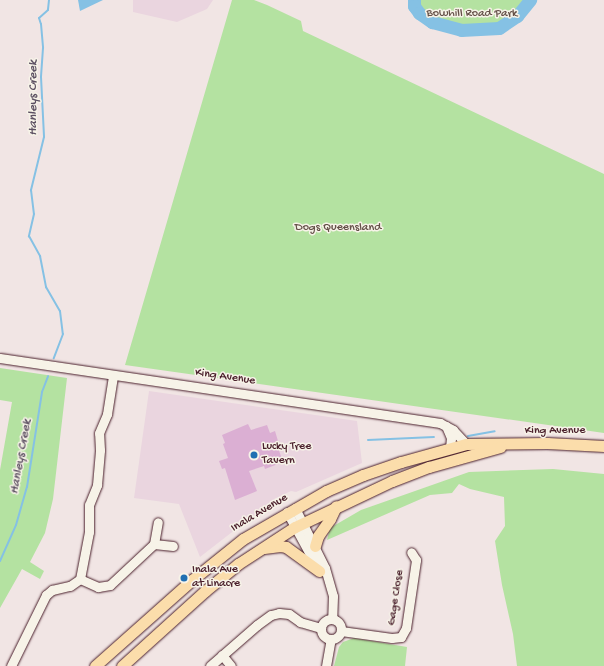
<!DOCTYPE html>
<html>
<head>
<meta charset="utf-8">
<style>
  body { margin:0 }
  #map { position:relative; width:604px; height:666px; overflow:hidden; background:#f1e5e4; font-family:"Gochi Hand",sans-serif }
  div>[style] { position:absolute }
  .built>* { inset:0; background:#ead5df }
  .green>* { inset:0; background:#b4e2a1 }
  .water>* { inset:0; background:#85c1e4 }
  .stream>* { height:2px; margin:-1px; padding:0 1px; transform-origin:1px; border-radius:1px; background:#85c1e4 }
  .river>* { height:13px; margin:-6.5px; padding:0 6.5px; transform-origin:6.5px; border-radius:6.5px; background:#85c1e4 }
  .building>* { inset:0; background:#dbafd3 }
  .roads { filter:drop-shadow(0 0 1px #4a1f2b) drop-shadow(0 0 1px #4a1f2b) }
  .minor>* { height:9px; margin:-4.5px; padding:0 4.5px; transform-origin:4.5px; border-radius:4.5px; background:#f7f3e8 }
  .minor>.ring { margin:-4.5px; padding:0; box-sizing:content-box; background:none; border:9px solid #f7f3e8; border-radius:50% }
  .major>* { height:11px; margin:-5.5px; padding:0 5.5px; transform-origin:5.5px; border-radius:5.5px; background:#fbddab }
  .dots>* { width:11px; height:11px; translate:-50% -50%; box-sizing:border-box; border:2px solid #f7f3e8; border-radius:50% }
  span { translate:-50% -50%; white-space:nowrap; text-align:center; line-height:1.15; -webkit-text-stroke:3px #f7f3e8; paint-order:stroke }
  .park-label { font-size:12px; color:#645048 }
  .street-label { font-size:12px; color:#4a1f2b }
  .poi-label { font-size:12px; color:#4a1f2b }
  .left { translate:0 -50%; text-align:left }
  .water-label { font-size:13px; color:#5c5062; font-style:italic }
</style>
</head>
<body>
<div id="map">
  <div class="built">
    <i style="clip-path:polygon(133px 0,213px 0,207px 9px,177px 22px,133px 12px)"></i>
    <i style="clip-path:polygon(149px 391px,357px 421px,362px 463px,296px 492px,291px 491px,274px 499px,268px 508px,236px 529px,200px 557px,179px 504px,134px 498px)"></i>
  </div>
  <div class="green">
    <i style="clip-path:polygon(232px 0,254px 0,267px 5px,301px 21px,303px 31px,604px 174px,604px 433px,125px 365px)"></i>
    <i style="clip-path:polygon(414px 0,530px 0,517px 16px,499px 28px,461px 30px,432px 22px,419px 13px,414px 6px)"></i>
    <i style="clip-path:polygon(0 368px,67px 378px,53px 499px,45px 533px,30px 562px,44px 571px,40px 579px,22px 569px,0 608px,0 470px,12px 402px,0 400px)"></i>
    <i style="clip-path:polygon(553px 469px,604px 474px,604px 666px,517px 666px,513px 634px,502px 585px,495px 541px,505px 526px,504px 497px,470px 489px,459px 484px,452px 493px,430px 495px,327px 540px,330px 528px,361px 510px,469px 472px)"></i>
    <i style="clip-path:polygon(354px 638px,407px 647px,405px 666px,334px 666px,339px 647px,343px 642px)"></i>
  </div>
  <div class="water">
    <i style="clip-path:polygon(78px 0,103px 0,80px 11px)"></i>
  </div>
  <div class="stream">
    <i style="left:49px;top:0;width:10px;rotate:96deg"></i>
    <i style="left:48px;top:10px;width:12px;rotate:138deg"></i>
    <i style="left:39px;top:18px;width:6px;rotate:72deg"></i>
    <i style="left:41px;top:24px;width:24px;rotate:85deg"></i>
    <i style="left:43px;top:48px;width:29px;rotate:94deg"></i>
    <i style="left:41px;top:77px;width:60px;rotate:87.1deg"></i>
    <i style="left:44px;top:137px;width:55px;rotate:103.8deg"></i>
    <i style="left:31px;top:190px;width:24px;rotate:83deg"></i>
    <i style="left:34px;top:214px;width:23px;rotate:103deg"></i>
    <i style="left:29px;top:236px;width:23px;rotate:61deg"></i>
    <i style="left:40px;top:256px;width:32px;rotate:79deg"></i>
    <i style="left:46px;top:287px;width:28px;rotate:60deg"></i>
    <i style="left:60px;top:311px;width:23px;rotate:83deg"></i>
    <i style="left:63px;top:334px;width:26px;rotate:111deg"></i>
    <i style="left:468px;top:436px;width:27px;rotate:-10deg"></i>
    <i style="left:368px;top:440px;width:66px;rotate:-2.6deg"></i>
    <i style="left:0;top:561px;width:39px;rotate:-66deg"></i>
    <i style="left:16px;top:525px;width:40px;rotate:-74deg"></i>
    <i style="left:27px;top:487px;width:96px;rotate:-81deg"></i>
    <i style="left:42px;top:392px;width:17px;rotate:-69deg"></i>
  </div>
  <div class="river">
    <i style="left:414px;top:0;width:6px;rotate:90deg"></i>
    <i style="left:414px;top:6px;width:9px;rotate:54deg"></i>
    <i style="left:419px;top:13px;width:16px;rotate:35deg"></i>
    <i style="left:432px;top:22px;width:30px;rotate:15deg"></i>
    <i style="left:461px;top:30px;width:38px;rotate:-3deg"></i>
    <i style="left:499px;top:28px;width:22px;rotate:-34deg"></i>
    <i style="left:517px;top:16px;width:21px;rotate:-51deg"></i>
  </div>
  <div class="building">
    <i style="clip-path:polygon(248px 424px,251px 430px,267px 425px,270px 433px,275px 431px,278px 441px,276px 442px,283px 462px,265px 469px,264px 466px,249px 471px,257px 491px,235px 500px,225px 468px,222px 469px,219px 461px,228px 458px,223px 444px,225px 443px,222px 435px)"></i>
  </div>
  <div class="roads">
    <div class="minor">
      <i style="left:0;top:358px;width:445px;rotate:8.4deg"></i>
      <i style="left:440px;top:423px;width:15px;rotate:28deg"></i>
      <i style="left:453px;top:430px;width:19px;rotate:47deg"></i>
      <i style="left:446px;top:426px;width:13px;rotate:67deg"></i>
      <i style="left:451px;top:438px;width:10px;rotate:96deg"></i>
      <i style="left:295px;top:508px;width:67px;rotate:63.4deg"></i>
      <i style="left:325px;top:568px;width:29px;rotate:74deg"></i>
      <i style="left:333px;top:596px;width:23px;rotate:92deg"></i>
      <i style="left:287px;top:512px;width:67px;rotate:61.5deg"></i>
      <i style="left:154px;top:544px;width:19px;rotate:6deg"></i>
      <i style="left:80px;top:579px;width:20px;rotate:24deg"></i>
      <i style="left:98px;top:587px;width:12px;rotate:-9deg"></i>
      <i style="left:110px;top:585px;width:60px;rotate:-43deg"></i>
      <i style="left:154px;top:544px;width:22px;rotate:-80deg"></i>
      <i class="ring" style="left:321px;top:619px;width:11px;height:11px"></i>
      <i style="left:341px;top:631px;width:51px;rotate:7.8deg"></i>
      <i style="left:392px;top:638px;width:9px;rotate:-6deg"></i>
      <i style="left:401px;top:637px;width:10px;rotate:-61deg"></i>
      <i style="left:406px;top:628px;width:69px;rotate:-81.6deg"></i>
      <i style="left:416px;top:560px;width:9px;rotate:-122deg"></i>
      <i style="left:222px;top:655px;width:14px;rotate:51deg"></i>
      <i style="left:11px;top:666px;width:79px;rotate:-63.8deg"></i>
      <i style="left:46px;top:595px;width:8px;rotate:-40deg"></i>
      <i style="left:52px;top:590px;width:18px;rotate:-13deg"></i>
      <i style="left:70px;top:586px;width:12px;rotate:-35deg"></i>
      <i style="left:80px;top:579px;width:48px;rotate:-79.2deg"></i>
      <i style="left:89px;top:532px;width:27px;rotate:-90deg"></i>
      <i style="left:89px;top:505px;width:22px;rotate:-68deg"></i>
      <i style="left:97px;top:485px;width:35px;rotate:-85deg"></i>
      <i style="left:100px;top:450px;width:17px;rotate:-93deg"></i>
      <i style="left:99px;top:433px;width:21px;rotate:-67deg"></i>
      <i style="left:107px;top:414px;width:39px;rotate:-81deg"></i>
      <i style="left:210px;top:666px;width:62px;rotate:-41.1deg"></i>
      <i style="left:257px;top:625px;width:17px;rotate:-36deg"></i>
      <i style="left:271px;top:615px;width:8px;rotate:-14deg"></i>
      <i style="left:279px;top:613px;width:10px;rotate:6deg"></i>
      <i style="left:289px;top:614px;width:14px;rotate:36deg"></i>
      <i style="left:300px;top:622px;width:22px;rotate:16deg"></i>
      <i style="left:326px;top:666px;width:27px;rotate:-80deg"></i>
    </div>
    <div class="major">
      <i style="left:315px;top:546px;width:10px;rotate:-73deg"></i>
      <i style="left:318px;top:536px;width:21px;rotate:-55deg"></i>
      <i style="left:330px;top:519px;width:14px;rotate:-65deg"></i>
      <i style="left:264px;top:548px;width:16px;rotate:-7deg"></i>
      <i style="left:280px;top:546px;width:6px;rotate:9deg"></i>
      <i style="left:286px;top:547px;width:41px;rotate:36deg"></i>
      <i style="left:95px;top:666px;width:130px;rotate:-41.6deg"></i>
      <i style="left:192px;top:580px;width:65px;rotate:-38.8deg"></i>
      <i style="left:243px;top:539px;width:96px;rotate:-30deg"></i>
      <i style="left:326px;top:491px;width:40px;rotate:-23.4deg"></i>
      <i style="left:363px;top:475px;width:40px;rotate:-18.9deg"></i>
      <i style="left:401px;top:462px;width:67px;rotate:-15.5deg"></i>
      <i style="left:466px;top:444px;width:81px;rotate:-0.7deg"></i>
      <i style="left:547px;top:443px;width:57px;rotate:3deg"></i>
      <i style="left:122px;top:666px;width:112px;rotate:-42.1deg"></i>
      <i style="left:205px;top:591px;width:43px;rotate:-39.3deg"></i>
      <i style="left:238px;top:564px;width:68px;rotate:-33deg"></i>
      <i style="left:295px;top:527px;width:107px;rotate:-25.4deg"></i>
      <i style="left:392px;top:481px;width:40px;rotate:-21deg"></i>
      <i style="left:429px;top:467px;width:74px;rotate:-15.7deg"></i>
    </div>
  </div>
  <div class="dots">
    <i style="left:254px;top:455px;background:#1f6fb2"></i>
    <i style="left:184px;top:578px;background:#1f6fb2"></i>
  </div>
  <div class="park-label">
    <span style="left:472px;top:15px">Bowhill Road Park</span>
    <span style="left:338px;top:229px">Dogs Queensland</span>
  </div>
  <div class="street-label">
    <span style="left:225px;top:378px;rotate:8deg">King Avenue</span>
    <span style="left:555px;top:432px">King Avenue</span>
    <span style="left:260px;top:514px;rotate:-31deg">Inala Avenue</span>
    <span style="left:397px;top:598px;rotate:-81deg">Gage Close</span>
  </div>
  <div class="poi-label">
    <span class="left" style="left:262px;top:455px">Lucky Tree<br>Tavern</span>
    <span class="left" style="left:192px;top:578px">Inala Ave<br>at Linacre</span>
  </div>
  <div class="water-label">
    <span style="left:34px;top:98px;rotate:-90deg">Hanleys Creek</span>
    <span style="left:22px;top:457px;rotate:-80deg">Hanleys Creek</span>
  </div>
</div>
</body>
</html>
